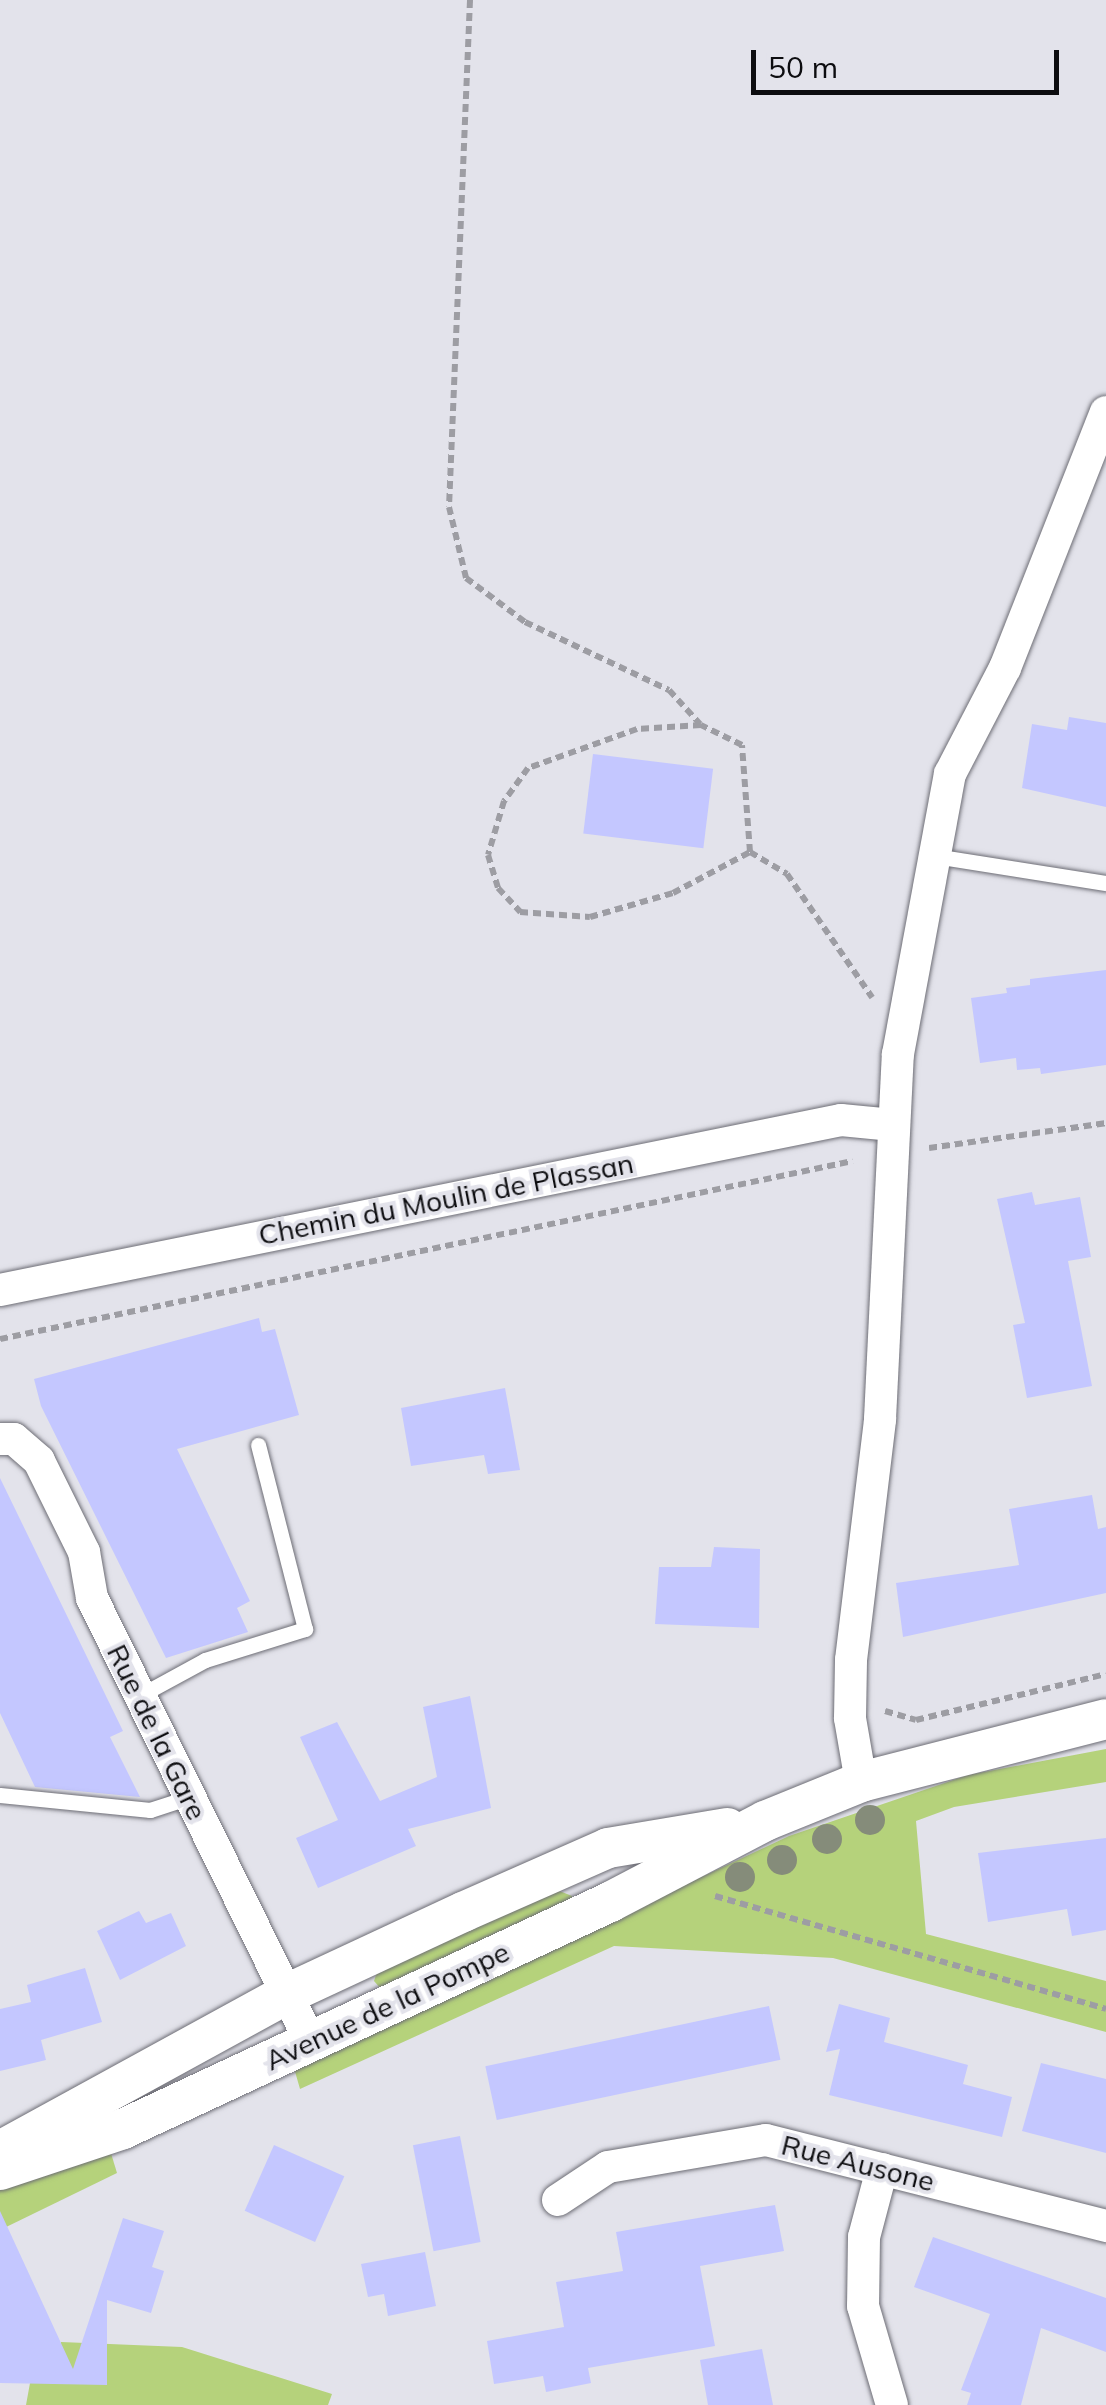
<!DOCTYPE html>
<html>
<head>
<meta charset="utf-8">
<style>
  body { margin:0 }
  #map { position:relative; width:1106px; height:2405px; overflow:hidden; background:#e3e3eb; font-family:Mulish,sans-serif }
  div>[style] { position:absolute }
  .green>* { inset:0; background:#b5d27b }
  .building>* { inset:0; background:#c4c7ff; transform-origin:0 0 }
  .path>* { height:6px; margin-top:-3px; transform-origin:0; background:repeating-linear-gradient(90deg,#9d9da3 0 8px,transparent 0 13px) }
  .roads { filter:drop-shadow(0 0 2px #6d6d75) drop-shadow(0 0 2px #6d6d75) }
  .service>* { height:15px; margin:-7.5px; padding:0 7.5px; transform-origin:7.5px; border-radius:7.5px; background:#fff }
  .minor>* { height:32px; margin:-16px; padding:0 16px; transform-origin:16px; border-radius:16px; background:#fff }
  .tertiary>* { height:40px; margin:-20px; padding:0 20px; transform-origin:20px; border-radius:20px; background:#fff }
  .trees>* { width:30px; height:30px; margin:-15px; border-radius:50%; background:#858c7a }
  span { translate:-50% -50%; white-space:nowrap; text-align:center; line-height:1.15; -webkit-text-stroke:8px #e3e3eb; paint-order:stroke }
  .street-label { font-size:28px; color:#0d0d10 }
  .scale { position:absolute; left:751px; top:50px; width:308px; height:45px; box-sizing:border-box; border:5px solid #0d0d10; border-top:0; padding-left:12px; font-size:30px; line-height:35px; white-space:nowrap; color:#0d0d10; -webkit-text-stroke:8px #e3e3eb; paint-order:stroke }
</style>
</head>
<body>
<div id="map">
  <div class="green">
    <i style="clip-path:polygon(1106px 1749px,1106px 1782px,954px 1807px,916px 1821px,926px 1934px,1106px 1981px,1106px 2032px,833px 1958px,614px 1946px,300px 2089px,294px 2068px,789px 1836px,968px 1775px)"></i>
    <i style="clip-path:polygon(552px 1888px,572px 1896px,572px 1906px,381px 1989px,374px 1981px,377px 1972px)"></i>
    <i style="clip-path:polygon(110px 2150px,117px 2173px,0 2230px,0 2188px)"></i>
    <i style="clip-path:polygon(61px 2342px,182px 2347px,332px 2394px,328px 2405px,26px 2405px,30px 2383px,59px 2383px)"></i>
  </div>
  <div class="building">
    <i style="clip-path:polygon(1069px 717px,1106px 723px,1106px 807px,1022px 788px,1032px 724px,1067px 730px)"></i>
    <i style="left:593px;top:754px;width:121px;height:80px;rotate:7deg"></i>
    <i style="clip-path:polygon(1106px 970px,1106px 1065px,1041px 1074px,1040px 1068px,1017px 1070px,1016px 1058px,980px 1063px,971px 998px,1007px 993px,1006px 988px,1030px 985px,1030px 979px)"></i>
    <i style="clip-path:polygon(1032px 1192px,1035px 1205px,1080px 1197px,1091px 1257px,1068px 1261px,1092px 1386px,1027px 1398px,1013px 1325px,1025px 1323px,997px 1199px)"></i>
    <i style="clip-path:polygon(259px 1318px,262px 1332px,275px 1329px,299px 1415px,177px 1449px,250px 1601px,237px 1608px,248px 1632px,166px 1658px,41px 1406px,34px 1379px)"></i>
    <i style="clip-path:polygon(505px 1388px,520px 1470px,488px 1474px,484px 1455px,411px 1466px,401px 1408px)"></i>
    <i style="clip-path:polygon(0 1478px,123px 1731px,110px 1737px,140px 1797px,35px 1787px,0 1713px)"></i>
    <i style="clip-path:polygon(1092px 1495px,1098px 1529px,1106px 1527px,1106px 1593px,903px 1637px,896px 1583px,1019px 1565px,1009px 1509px)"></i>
    <i style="clip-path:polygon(714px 1547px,760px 1549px,759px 1628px,655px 1624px,659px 1567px,711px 1567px)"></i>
    <i style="clip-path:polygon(470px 1696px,491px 1808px,408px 1829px,416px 1846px,318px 1888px,296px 1838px,338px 1820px,300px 1737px,337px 1722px,380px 1801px,437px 1777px,423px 1707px)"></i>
    <i style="clip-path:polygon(1106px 1838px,1106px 1930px,1072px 1936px,1067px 1909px,988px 1922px,978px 1853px)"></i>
    <i style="clip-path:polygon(139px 1911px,146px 1923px,171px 1913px,186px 1946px,120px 1980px,97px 1931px)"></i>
    <i style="clip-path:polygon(85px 1968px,102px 2022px,41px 2040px,46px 2060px,0 2071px,0 2009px,31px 2002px,27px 1985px)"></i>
    <i style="clip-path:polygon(839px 2004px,890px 2018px,884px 2042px,968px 2065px,963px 2084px,1012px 2097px,1002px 2137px,829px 2095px,840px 2049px,826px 2052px)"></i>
    <i style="left:769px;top:2006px;width:55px;height:290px;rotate:78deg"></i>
    <i style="clip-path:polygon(1041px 2063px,1106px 2079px,1106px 2153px,1022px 2131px)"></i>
    <i style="left:460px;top:2136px;width:108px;height:48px;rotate:79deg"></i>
    <i style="left:274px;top:2145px;width:77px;height:72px;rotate:24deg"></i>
    <i style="clip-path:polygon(775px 2205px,784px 2251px,700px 2266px,715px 2346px,588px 2368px,591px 2383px,546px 2392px,543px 2376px,494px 2384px,487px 2341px,564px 2327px,556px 2282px,623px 2271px,616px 2232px)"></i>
    <i style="clip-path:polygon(0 2211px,73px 2369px,123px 2218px,164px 2231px,152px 2267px,164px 2271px,151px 2313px,107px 2300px,107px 2385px,0 2383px)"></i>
    <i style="clip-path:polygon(933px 2237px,1106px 2298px,1106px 2352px,1041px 2328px,1021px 2405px,967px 2405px,971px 2393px,961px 2390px,990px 2314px,914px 2287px)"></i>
    <i style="clip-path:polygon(425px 2252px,436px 2306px,388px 2316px,384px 2294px,368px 2297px,361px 2264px)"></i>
    <i style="clip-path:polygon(762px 2349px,773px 2405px,708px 2405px,700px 2360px)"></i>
  </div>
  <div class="path">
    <i style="left:470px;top:0;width:507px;rotate:92.37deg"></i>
    <i style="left:449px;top:507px;width:73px;rotate:76.5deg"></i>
    <i style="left:466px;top:578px;width:74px;rotate:36.7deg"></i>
    <i style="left:525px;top:622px;width:159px;rotate:25.3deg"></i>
    <i style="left:669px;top:690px;width:46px;rotate:47.6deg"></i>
    <i style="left:750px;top:852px;width:107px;rotate:-94.3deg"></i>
    <i style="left:742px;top:745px;width:46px;rotate:-154deg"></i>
    <i style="left:701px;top:725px;width:64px;rotate:176.4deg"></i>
    <i style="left:637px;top:729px;width:116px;rotate:160.3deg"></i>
    <i style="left:528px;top:768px;width:41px;rotate:126deg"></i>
    <i style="left:504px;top:801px;width:56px;rotate:106.5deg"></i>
    <i style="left:488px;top:855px;width:34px;rotate:73deg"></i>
    <i style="left:498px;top:888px;width:33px;rotate:47deg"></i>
    <i style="left:520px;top:912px;width:70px;rotate:4.1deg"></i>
    <i style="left:590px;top:917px;width:86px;rotate:-16.1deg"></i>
    <i style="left:673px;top:893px;width:87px;rotate:-28deg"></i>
    <i style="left:750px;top:852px;width:43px;rotate:30.7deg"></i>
    <i style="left:787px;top:874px;width:150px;rotate:55.4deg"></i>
    <i style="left:929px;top:1148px;width:179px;rotate:-8deg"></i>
    <i style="left:0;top:1339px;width:871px;rotate:-11.79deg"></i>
    <i style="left:885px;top:1711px;width:32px;rotate:16deg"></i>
    <i style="left:916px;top:1720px;width:195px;rotate:-13.6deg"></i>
    <i style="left:715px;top:1896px;width:407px;rotate:16.1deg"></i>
  </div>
  <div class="roads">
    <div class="service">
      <i style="left:935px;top:856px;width:173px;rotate:9deg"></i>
      <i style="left:139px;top:1696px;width:75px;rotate:-28.6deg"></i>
      <i style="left:205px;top:1660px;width:105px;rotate:-17.2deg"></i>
      <i style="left:305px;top:1629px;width:190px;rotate:-104.3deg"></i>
      <i style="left:0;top:1795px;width:151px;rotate:5.7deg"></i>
      <i style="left:150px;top:1810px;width:40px;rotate:-18deg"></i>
    </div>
    <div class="minor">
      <i style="left:0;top:1290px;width:858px;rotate:-11.43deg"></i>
      <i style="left:841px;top:1120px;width:52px;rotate:5.5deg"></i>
      <i style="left:0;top:1439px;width:14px"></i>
      <i style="left:14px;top:1439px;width:33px;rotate:41deg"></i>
      <i style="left:39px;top:1461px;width:102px;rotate:63.7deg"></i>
      <i style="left:84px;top:1552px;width:47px;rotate:80.1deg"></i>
      <i style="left:92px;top:1598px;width:494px;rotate:63.8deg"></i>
      <i style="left:861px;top:1782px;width:65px;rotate:-99.8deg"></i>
      <i style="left:850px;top:1718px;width:58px;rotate:-89deg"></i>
      <i style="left:851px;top:1660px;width:243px;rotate:-83.1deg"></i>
      <i style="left:880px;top:1419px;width:365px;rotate:-87.2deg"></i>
      <i style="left:898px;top:1054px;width:285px;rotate:-79.5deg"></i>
      <i style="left:950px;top:774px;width:119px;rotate:-62.6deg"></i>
      <i style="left:1005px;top:668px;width:275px;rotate:-68.5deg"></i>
      <i style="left:882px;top:2169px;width:70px;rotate:104.8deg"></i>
      <i style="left:864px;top:2237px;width:69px;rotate:90.8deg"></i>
      <i style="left:863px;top:2306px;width:103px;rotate:73.7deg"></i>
      <i style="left:558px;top:2200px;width:60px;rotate:-33.4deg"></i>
      <i style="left:608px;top:2167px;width:160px;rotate:-9.7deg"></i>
      <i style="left:766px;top:2140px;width:351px;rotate:14.2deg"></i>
    </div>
    <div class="tertiary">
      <i style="left:0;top:2151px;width:327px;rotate:-28.7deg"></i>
      <i style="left:287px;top:1994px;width:194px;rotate:-25deg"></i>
      <i style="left:463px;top:1912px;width:158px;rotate:-23.8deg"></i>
      <i style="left:608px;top:1848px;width:121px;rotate:-9.5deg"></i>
      <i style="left:0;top:2170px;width:130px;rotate:-18.4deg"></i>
      <i style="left:123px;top:2129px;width:537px;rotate:-24.99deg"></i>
      <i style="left:610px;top:1902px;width:175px;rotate:-27.6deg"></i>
      <i style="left:765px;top:1821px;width:104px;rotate:-22.1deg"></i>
      <i style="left:861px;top:1782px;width:253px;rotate:-14.4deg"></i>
    </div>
  </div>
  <div class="trees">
    <i style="left:870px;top:1820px"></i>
    <i style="left:827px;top:1839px"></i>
    <i style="left:782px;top:1860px"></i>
    <i style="left:740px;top:1877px"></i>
  </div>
  <div class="street-label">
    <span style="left:446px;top:1199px;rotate:-11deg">Chemin du Moulin de Plassan</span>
    <span style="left:157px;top:1732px;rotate:64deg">Rue de la Gare</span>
    <span style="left:387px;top:2006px;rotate:-25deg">Avenue de la Pompe</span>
    <span style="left:858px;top:2163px;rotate:14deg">Rue Ausone</span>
  </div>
  <div class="scale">50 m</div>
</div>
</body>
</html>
